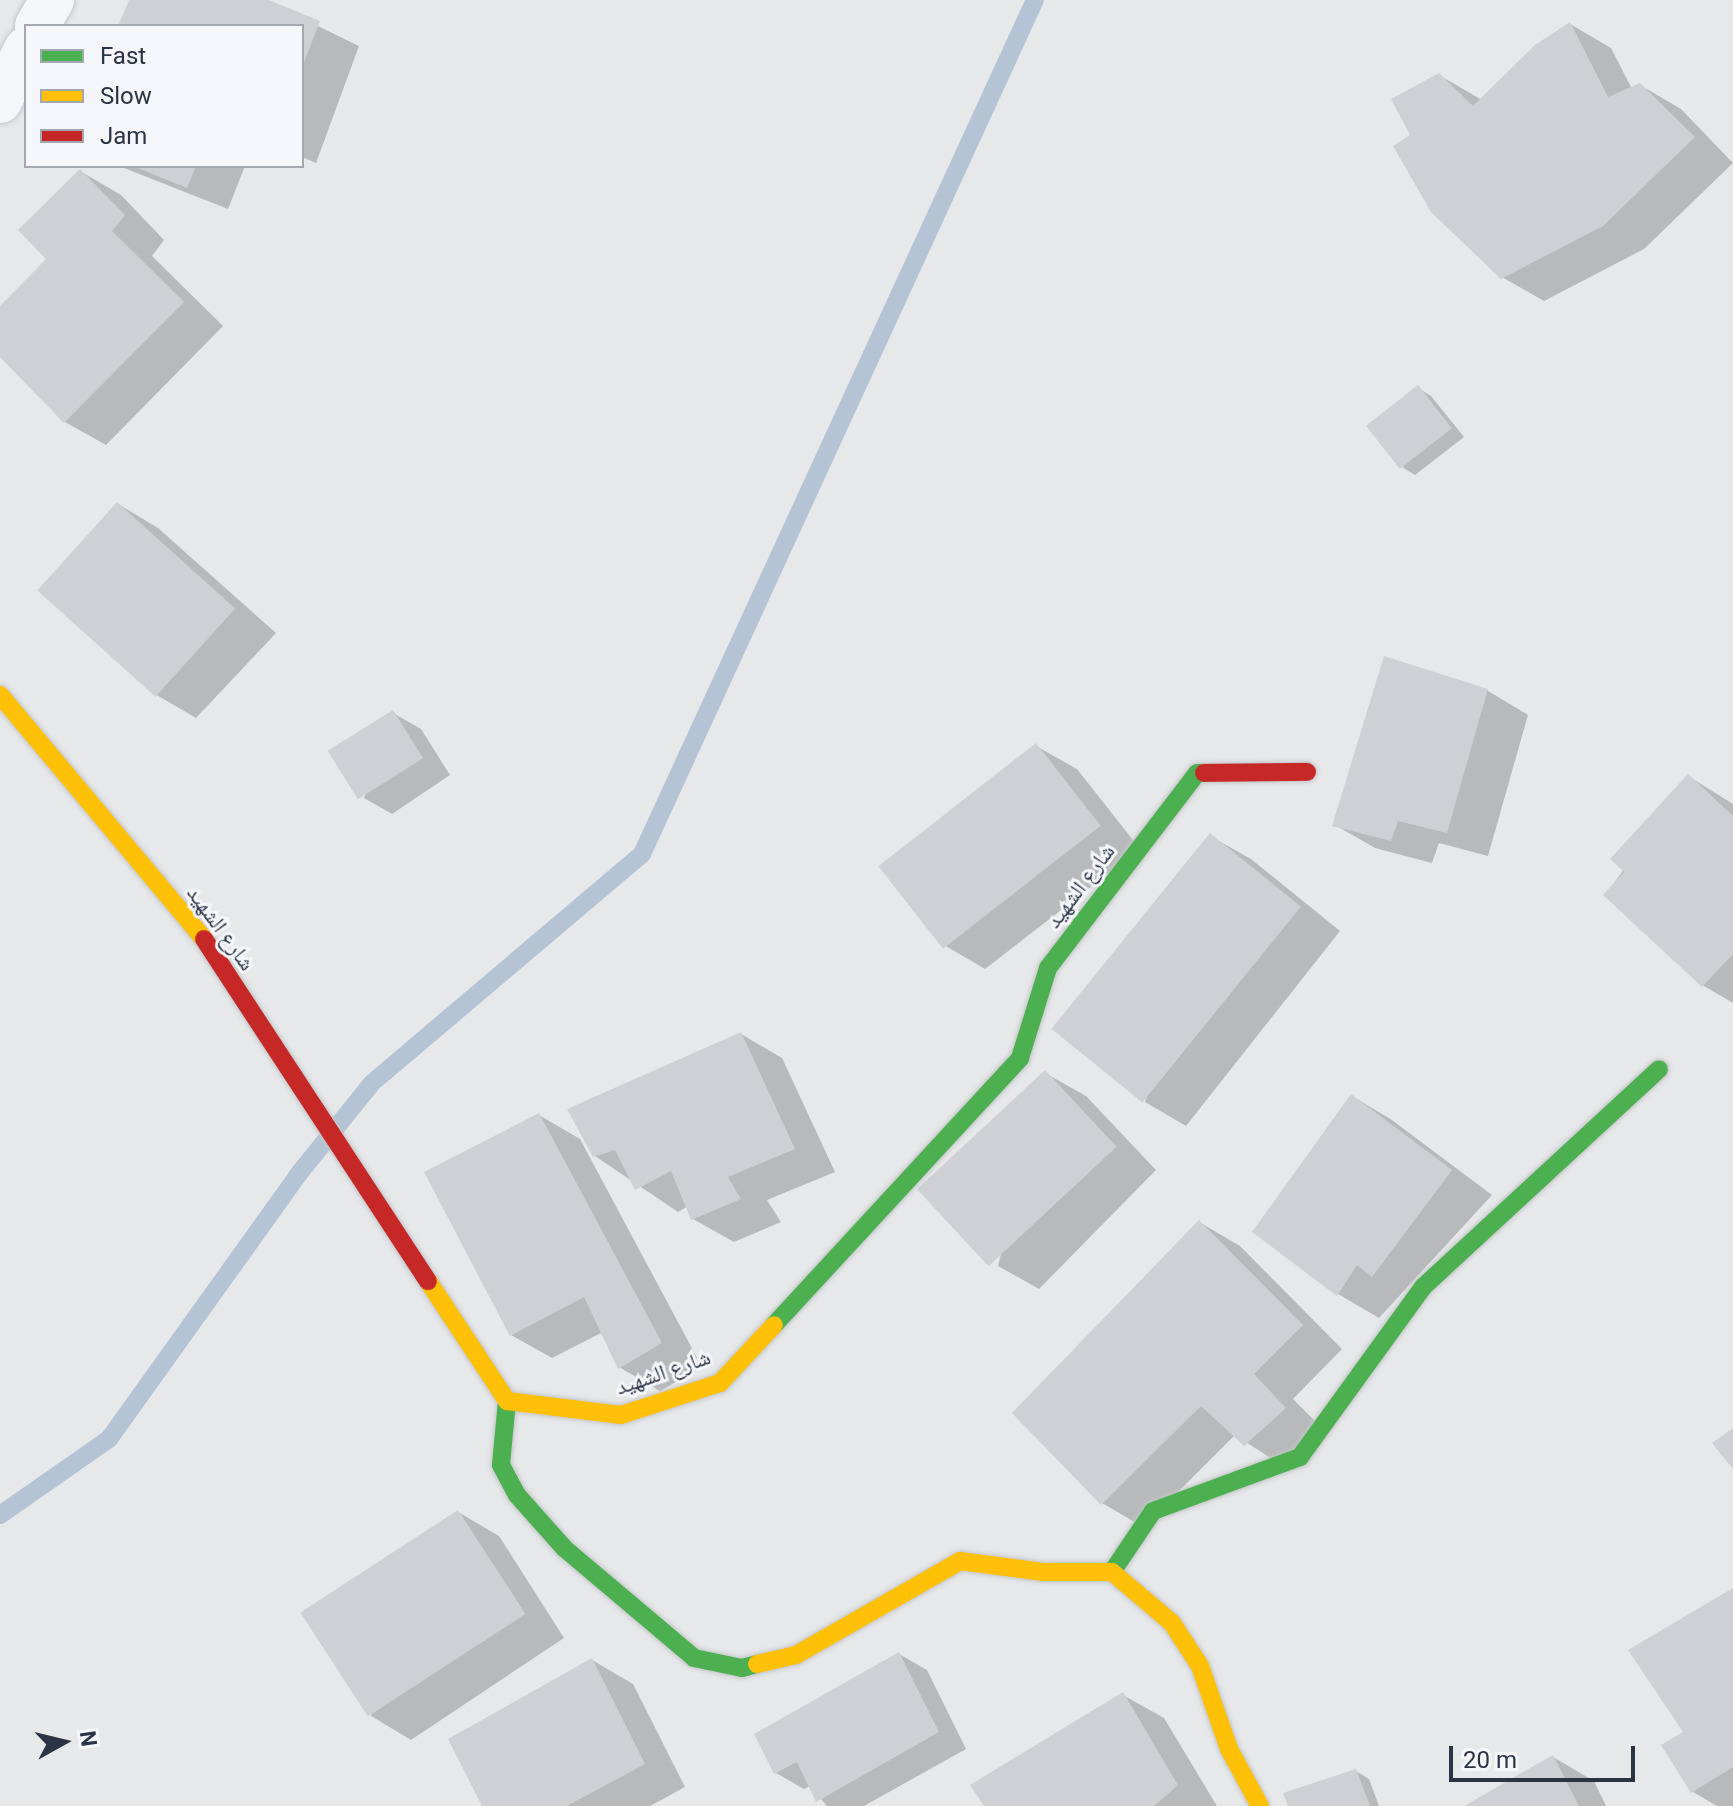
<!DOCTYPE html>
<html>
<head>
<meta charset="utf-8">
<style>
  body { margin:0 }
  #map { position:relative; width:1733px; height:1806px; overflow:hidden; background:#e6e8ea; font-family:Roboto,"Noto Naskh Arabic",sans-serif }
  div>[style] { position:absolute }
  .shadow>* { inset:0; background:#0003 }
  .stream>* { height:18px; margin:-9px; padding:0 9px; transform-origin:9px; border-radius:9px; background:#b4c4d5 }
  .building>* { inset:0; background:#ced0d3; transform-origin:0 0 }
  .roads { filter:drop-shadow(0 0 2px #c4c6c8) drop-shadow(0 0 2px #c4c6c8) }
  .street>* { height:44px; margin:-22px; padding:0 22px; transform-origin:22px; border-radius:22px; background:#f5f6f7 }
  .fast>* { height:18px; margin:-9px; padding:0 9px; transform-origin:9px; border-radius:9px; background:#4caf50 }
  .slow>* { height:18px; margin:-9px; padding:0 9px; transform-origin:9px; border-radius:9px; background:#ffc107 }
  .jam>* { height:18px; margin:-9px; padding:0 9px; transform-origin:9px; border-radius:9px; background:#c62828 }
  span { translate:-50% -50%; white-space:nowrap; text-align:center; line-height:1.15; -webkit-text-stroke:6px #f4f6f9; paint-order:stroke }
  .street-label { font-size:22px; color:#2b3445 }
  .legend { position:absolute; left:24px; top:24px; width:280px; height:144px; box-sizing:border-box; background:#f4f6f9; border:2px solid #a4a8b1; margin:0; padding:10px 14px; list-style:none; font-size:24px; color:#2b3445 }
  .legend li { display:flex; align-items:center; gap:16px; height:40px }
  .legend b { width:40px; border:2px solid #a4a8b1 }
  .north { position:absolute; left:24px; top:1702px; width:80px; height:80px; -webkit-text-stroke:6px #f4f6f9; paint-order:stroke; rotate:82deg; font-size:22px; font-weight:700; line-height:32px; text-align:center; color:#2b3445 }
  .north::after { content:''; display:block; margin:auto; width:28px; height:36px; background:#2b3445; clip-path:polygon(50% 0,100% 100%,50% 72%,0 100%) }
  .scale { position:absolute; left:1449px; top:1746px; width:186px; height:36px; box-sizing:border-box; border:4px solid #2b3445; border-top:0; padding-left:10px; font-size:24px; line-height:28px; white-space:nowrap; color:#2b3445; -webkit-text-stroke:6px #f4f6f9; paint-order:stroke }
</style>
</head>
<body>
<div id="map">
  <div class="shadow">
    <i style="clip-path:polygon(131px 0,264px 0,359px 46px,316px 163px,302px 157px,302px 26px,120px 26px)"></i>
    <i style="clip-path:polygon(1570px 24px,1611px 48px,1632px 89px,1640px 85px,1681px 109px,1733px 163px,1644px 249px,1544px 301px,1502px 277px,1413px 135px,1439px 75px,1482px 100px)"></i>
    <i style="clip-path:polygon(119px 166px,245px 166px,228px 209px)"></i>
    <i style="clip-path:polygon(80px 171px,121px 195px,164px 240px,152px 256px,223px 326px,106px 445px,65px 422px,0 354px,0 308px,49px 259px)"></i>
    <i style="clip-path:polygon(1418px 388px,1431px 396px,1464px 437px,1415px 475px,1402px 467px)"></i>
    <i style="clip-path:polygon(118px 504px,158px 528px,276px 633px,196px 718px,155px 694px)"></i>
    <i style="clip-path:polygon(1385px 659px,1488px 691px,1528px 715px,1488px 856px,1439px 843px,1432px 863px,1375px 848px,1335px 825px)"></i>
    <i style="clip-path:polygon(393px 713px,421px 729px,450px 775px,392px 814px,364px 798px)"></i>
    <i style="clip-path:polygon(1036px 746px,1077px 769px,1140px 849px,985px 969px,944px 945px)"></i>
    <i style="clip-path:polygon(1688px 776px,1733px 804px,1733px 1003px,1704px 986px,1606px 895px)"></i>
    <i style="clip-path:polygon(1210px 836px,1251px 859px,1340px 931px,1186px 1126px,1145px 1102px)"></i>
    <i style="clip-path:polygon(741px 1034px,782px 1058px,835px 1172px,767px 1200px,781px 1222px,734px 1242px,693px 1219px,688px 1206px,678px 1212px,595px 1156px)"></i>
    <i style="clip-path:polygon(1045px 1073px,1086px 1096px,1156px 1170px,1039px 1289px,998px 1266px)"></i>
    <i style="clip-path:polygon(1352px 1096px,1392px 1120px,1492px 1195px,1379px 1318px,1338px 1294px,1255px 1231px)"></i>
    <i style="clip-path:polygon(539px 1115px,580px 1139px,702px 1367px,660px 1391px,619px 1367px,603px 1332px,552px 1358px,511px 1335px)"></i>
    <i style="clip-path:polygon(1199px 1222px,1240px 1246px,1342px 1349px,1293px 1399px,1326px 1432px,1286px 1468px,1235px 1435px,1143px 1527px,1102px 1503px)"></i>
    <i style="clip-path:polygon(458px 1512px,499px 1536px,564px 1638px,411px 1740px,371px 1716px)"></i>
    <i style="clip-path:polygon(1733px 1590px,1733px 1806px,1717px 1806px,1693px 1792px,1685px 1733px)"></i>
    <i style="clip-path:polygon(899px 1654px,927px 1670px,966px 1749px,864px 1806px,827px 1806px,810px 1786px,804px 1789px,776px 1773px)"></i>
    <i style="clip-path:polygon(592px 1660px,633px 1684px,685px 1787px,650px 1806px,484px 1806px)"></i>
    <i style="clip-path:polygon(1123px 1695px,1164px 1718px,1217px 1806px,986px 1806px)"></i>
    <i style="clip-path:polygon(1553px 1757px,1594px 1781px,1606px 1806px,1468px 1806px)"></i>
    <i style="clip-path:polygon(1356px 1771px,1369px 1779px,1379px 1806px,1290px 1806px)"></i>
  </div>
  <div class="stream">
    <i style="left:0;top:1515px;width:133px;rotate:-34.9deg"></i>
    <i style="left:109px;top:1439px;width:323px;rotate:-54.4deg"></i>
    <i style="left:297px;top:1176px;width:119px;rotate:-51.1deg"></i>
    <i style="left:372px;top:1083px;width:354px;rotate:-40.3deg"></i>
    <i style="left:642px;top:854px;width:940px;rotate:-65.29deg"></i>
  </div>
  <div class="building">
    <i style="clip-path:polygon(129px 0,269px 0,320px 21px,302px 68px,302px 26px,118px 26px)"></i>
    <i style="clip-path:polygon(1570px 22px,1608px 97px,1640px 83px,1695px 137px,1603px 226px,1501px 279px,1431px 212px,1393px 146px,1410px 135px,1391px 99px,1439px 73px,1473px 106px,1535px 45px)"></i>
    <i style="clip-path:polygon(133px 166px,196px 166px,187px 188px)"></i>
    <i style="clip-path:polygon(80px 169px,125px 215px,112px 231px,184px 302px,64px 423px,0 357px,0 306px,46px 259px,18px 230px)"></i>
    <i style="left:1418px;top:385px;width:55px;height:66px;rotate:52deg"></i>
    <i style="left:117px;top:502px;width:159px;height:119px;rotate:42deg"></i>
    <i style="clip-path:polygon(1384px 656px,1488px 689px,1447px 833px,1398px 821px,1391px 841px,1332px 826px)"></i>
    <i style="left:393px;top:710px;width:57px;height:77px;rotate:58deg"></i>
    <i style="left:1036px;top:743px;width:105px;height:200px;rotate:52deg"></i>
    <i style="clip-path:polygon(1688px 774px,1733px 816px,1733px 954px,1702px 987px,1603px 895px,1624px 872px,1610px 859px)"></i>
    <i style="left:1210px;top:833px;width:117px;height:252px;rotate:39deg"></i>
    <i style="clip-path:polygon(741px 1032px,795px 1149px,728px 1177px,741px 1199px,691px 1220px,671px 1171px,635px 1190px,615px 1150px,593px 1157px,567px 1109px)"></i>
    <i style="left:1045px;top:1070px;width:105px;height:175px;rotate:47deg"></i>
    <i style="clip-path:polygon(1351px 1094px,1452px 1170px,1372px 1277px,1357px 1265px,1337px 1296px,1252px 1232px)"></i>
    <i style="clip-path:polygon(539px 1113px,662px 1343px,618px 1369px,584px 1297px,510px 1336px,424px 1172px)"></i>
    <i style="clip-path:polygon(1199px 1220px,1303px 1325px,1254px 1374px,1286px 1408px,1244px 1446px,1201px 1406px,1101px 1505px,1012px 1413px)"></i>
    <i style="clip-path:polygon(1733px 1428px,1733px 1469px,1712px 1443px)"></i>
    <i style="left:458px;top:1510px;width:124px;height:188px;rotate:57deg"></i>
    <i style="clip-path:polygon(1733px 1588px,1733px 1767px,1691px 1793px,1661px 1745px,1683px 1732px,1628px 1650px)"></i>
    <i style="clip-path:polygon(899px 1652px,939px 1732px,816px 1802px,797px 1762px,774px 1774px,754px 1734px)"></i>
    <i style="clip-path:polygon(592px 1658px,645px 1764px,567px 1806px,482px 1806px,448px 1739px)"></i>
    <i style="clip-path:polygon(1123px 1692px,1178px 1785px,1154px 1806px,984px 1806px,970px 1785px)"></i>
    <i style="clip-path:polygon(1553px 1755px,1579px 1806px,1464px 1806px)"></i>
    <i style="clip-path:polygon(1356px 1769px,1370px 1806px,1288px 1806px,1283px 1793px)"></i>
  </div>
  <div class="roads">
    <div class="street">
      <i style="left:37px;top:26px;width:30px;rotate:-60deg"></i>
      <i style="left:0;top:101px;width:58px;rotate:-63.4deg"></i>
    </div>
    <div class="fast">
      <i style="left:774px;top:1325px;width:363px;rotate:-47.3deg"></i>
      <i style="left:1020px;top:1058px;width:94px;rotate:-72.7deg"></i>
      <i style="left:1048px;top:968px;width:245px;rotate:-52.6deg"></i>
      <i style="left:1197px;top:773px;width:7px"></i>
      <i style="left:507px;top:1401px;width:64px;rotate:95.4deg"></i>
      <i style="left:501px;top:1465px;width:34px;rotate:62deg"></i>
      <i style="left:517px;top:1495px;width:71px;rotate:48.4deg"></i>
      <i style="left:564px;top:1548px;width:170px;rotate:40.2deg"></i>
      <i style="left:694px;top:1658px;width:49px;rotate:11.8deg"></i>
      <i style="left:742px;top:1668px;width:16px;rotate:-15deg"></i>
      <i style="left:1112px;top:1572px;width:73px;rotate:-56.1deg"></i>
      <i style="left:1153px;top:1511px;width:157px;rotate:-20.2deg"></i>
      <i style="left:1300px;top:1457px;width:210px;rotate:-54.1deg"></i>
      <i style="left:1423px;top:1287px;width:321px;rotate:-42.7deg"></i>
    </div>
    <div class="slow">
      <i style="left:0;top:695px;width:318px;rotate:50.1deg"></i>
      <i style="left:428px;top:1281px;width:144px;rotate:56.6deg"></i>
      <i style="left:507px;top:1401px;width:115px;rotate:7deg"></i>
      <i style="left:621px;top:1415px;width:104px;rotate:-17.9deg"></i>
      <i style="left:720px;top:1383px;width:79px;rotate:-47deg"></i>
      <i style="left:757px;top:1664px;width:40px;rotate:-13deg"></i>
      <i style="left:796px;top:1655px;width:189px;rotate:-29.8deg"></i>
      <i style="left:960px;top:1561px;width:84px;rotate:7.5deg"></i>
      <i style="left:1043px;top:1572px;width:69px"></i>
      <i style="left:1112px;top:1572px;width:79px;rotate:40.4deg"></i>
      <i style="left:1172px;top:1623px;width:51px;rotate:56.9deg"></i>
      <i style="left:1200px;top:1666px;width:88px;rotate:70.7deg"></i>
      <i style="left:1229px;top:1749px;width:65px;rotate:61.5deg"></i>
    </div>
    <div class="jam">
      <i style="left:1204px;top:773px;width:103px;rotate:-0.6deg"></i>
      <i style="left:204px;top:939px;width:409px;rotate:56.8deg"></i>
    </div>
  </div>
  <div class="street-label">
    <span style="left:1080px;top:886px;rotate:-53deg">شارع الشهيد</span>
    <span style="left:221px;top:928px;rotate:54deg">شارع الشهيد</span>
    <span style="left:663px;top:1372px;rotate:-19deg">شارع الشهيد</span>
  </div>
  <ul class="legend">
  <li><b style="height:10px;background:#4caf50"></b>Fast</li>
  <li><b style="height:10px;background:#ffc107"></b>Slow</li>
  <li><b style="height:10px;background:#c62828"></b>Jam</li>
  </ul>
  <div class="north">N</div>
  <div class="scale">20 m</div>
</div>
</body>
</html>
